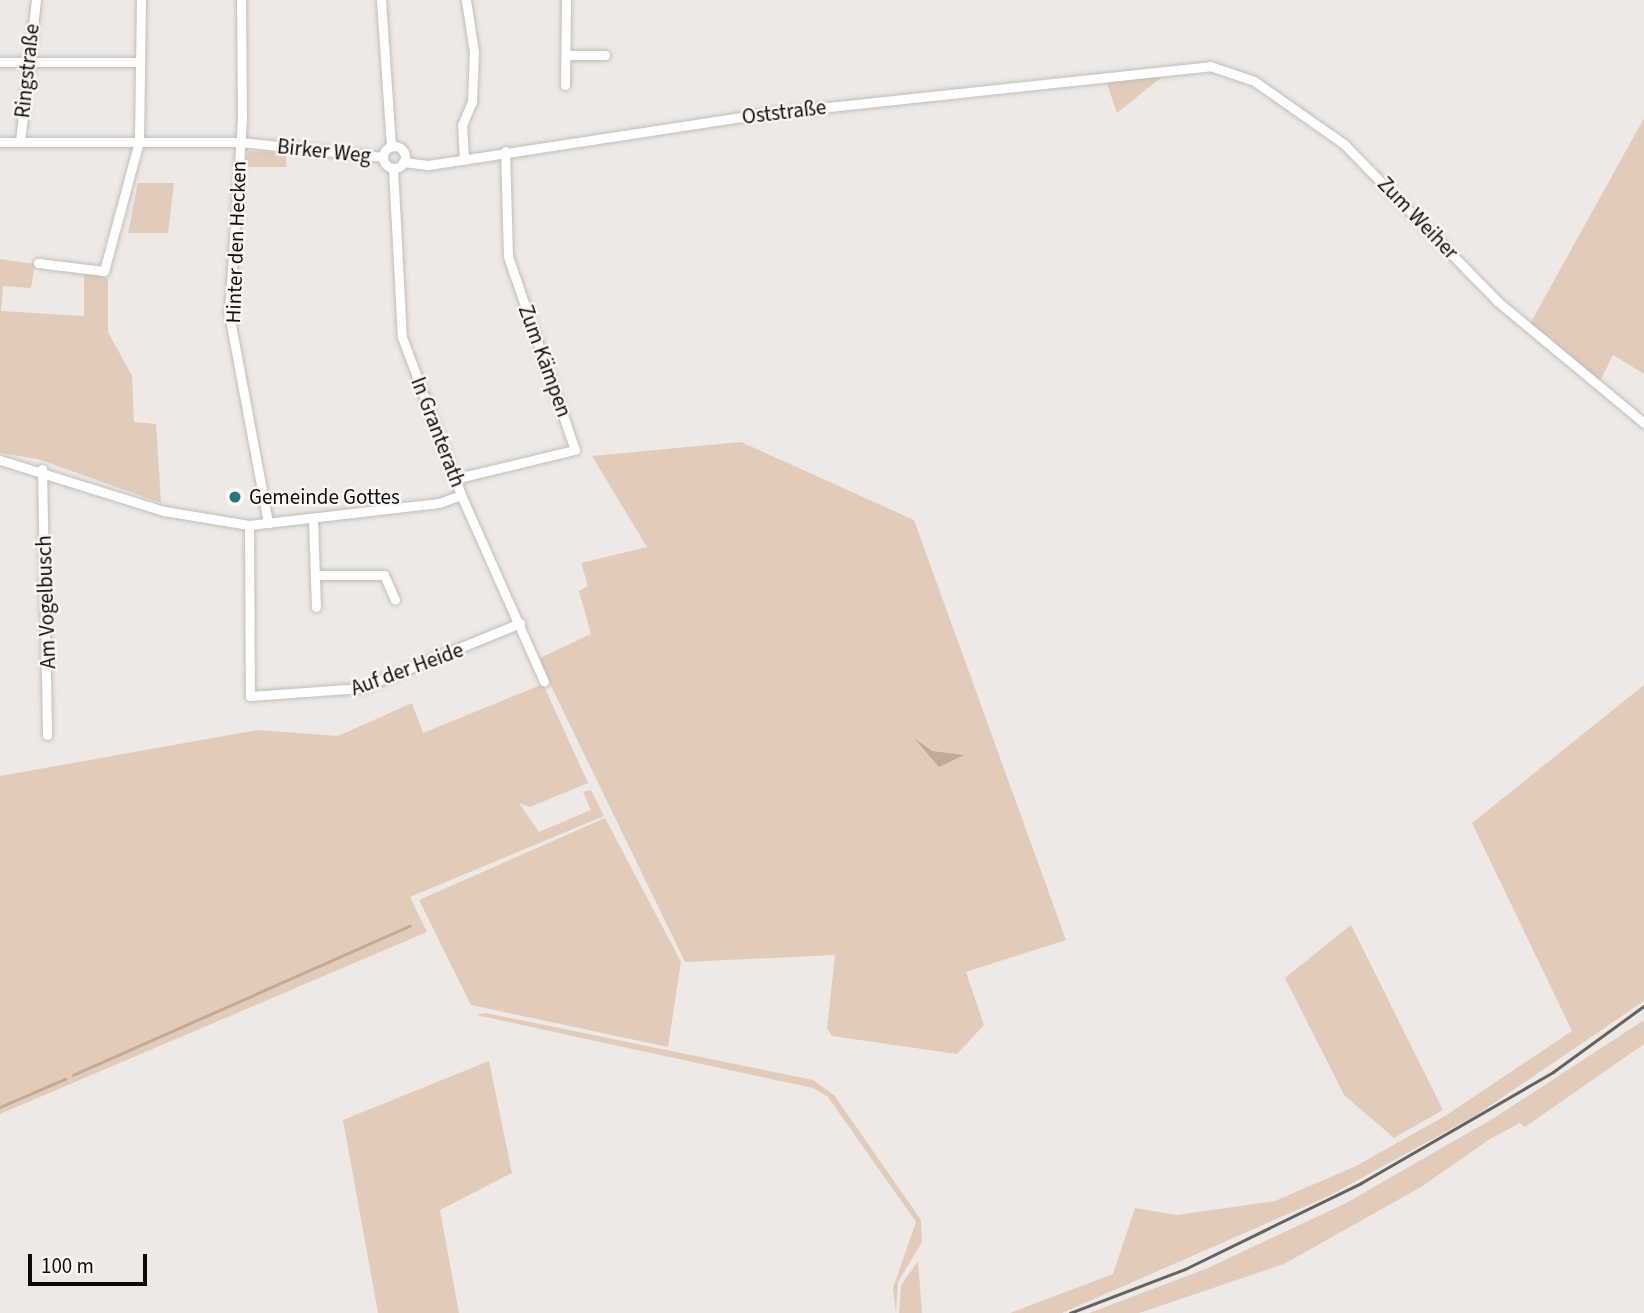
<!DOCTYPE html>
<html>
<head>
<meta charset="utf-8">
<style>
  body { margin:0 }
  #map { position:relative; width:1644px; height:1313px; overflow:hidden; background:#eee9e5; font-family:"Source Sans 3",sans-serif }
  div>[style] { position:absolute }
  .green>* { inset:0; background:#e1ccbb }
  .water>* { inset:0; background:#c3aa96 }
  .stream>* { height:2.5px; margin:-1.25px; padding:0 1.25px; transform-origin:1.25px; border-radius:1.25px; background:#c3aa96 }
  .roads { filter:drop-shadow(0 0 2px #c2beba) drop-shadow(0 0 2px #c2beba) }
  .minor>* { height:9px; margin:-4.5px; padding:0 4.5px; transform-origin:4.5px; border-radius:4.5px; background:#fff }
  .minor>.ring { margin:-4.5px; padding:0; box-sizing:content-box; background:none; border:9px solid #fff; border-radius:50% }
  .rail>* { height:2.5px; margin:-1.25px; padding:0 1.25px; transform-origin:1.25px; border-radius:1.25px; background:#656260 }
  .dots>* { width:19px; height:19px; translate:-50% -50%; box-sizing:border-box; border:4px solid #fbf6f3; border-radius:50% }
  span { translate:-50% -50%; white-space:nowrap; text-align:center; line-height:1.15; -webkit-text-stroke:5px #fbf6f3; paint-order:stroke }
  .street-label { font-size:21px; color:#0e0c0b }
  .poi-label { font-size:21px; color:#0e0c0b }
  .left { translate:0 -50%; text-align:left }
  .scale { position:absolute; left:28px; top:1254px; width:119px; height:32px; box-sizing:border-box; border:4px solid #0e0c0b; border-top:0; padding-left:9px; font-size:21px; line-height:24px; white-space:nowrap; color:#0e0c0b; -webkit-text-stroke:5px #fbf6f3; paint-order:stroke }
</style>
</head>
<body>
<div id="map">
  <div class="green">
    <i style="clip-path:polygon(1168px 72px,1117px 113px,1107px 84px,1113px 76px)"></i>
    <i style="clip-path:polygon(1644px 118px,1644px 374px,1613px 355px,1599px 383px,1530px 324px)"></i>
    <i style="clip-path:polygon(249px 151px,286px 153px,286px 167px,243px 167px)"></i>
    <i style="clip-path:polygon(138px 183px,174px 183px,168px 233px,128px 233px)"></i>
    <i style="clip-path:polygon(0 259px,35px 264px,31px 288px,3px 286px,1px 311px,84px 316px,84px 270px,108px 279px,108px 332px,132px 376px,134px 422px,156px 424px,161px 503px,38px 459px,0 453px)"></i>
    <i style="clip-path:polygon(741px 442px,914px 520px,1066px 940px,966px 972px,984px 1025px,957px 1054px,832px 1036px,827px 1028px,835px 955px,685px 962px,538px 659px,591px 634px,579px 591px,588px 586px,581px 563px,647px 547px,592px 456px)"></i>
    <i style="clip-path:polygon(543px 684px,588px 783px,530px 807px,519px 803px,539px 832px,591px 810px,583px 792px,591px 790px,604px 816px,410px 897px,427px 932px,0 1114px,0 776px,257px 730px,338px 736px,412px 703px,423px 733px)"></i>
    <i style="clip-path:polygon(1644px 685px,1644px 1001px,1478px 1114px,1329px 1196px,1062px 1313px,1010px 1313px,1113px 1274px,1135px 1208px,1177px 1215px,1275px 1201px,1356px 1166px,1445px 1116px,1572px 1031px,1472px 823px)"></i>
    <i style="clip-path:polygon(605px 818px,681px 962px,668px 1047px,471px 1005px,419px 900px)"></i>
    <i style="clip-path:polygon(1351px 925px,1443px 1110px,1394px 1138px,1344px 1095px,1285px 978px)"></i>
    <i style="clip-path:polygon(486px 1013px,813px 1080px,834px 1095px,921px 1220px,922px 1242px,898px 1282px,896px 1313px,893px 1288px,916px 1222px,828px 1097px,813px 1088px,476px 1015px)"></i>
    <i style="clip-path:polygon(1644px 1020px,1644px 1044px,1525px 1127px,1520px 1123px,1490px 1139px,1421px 1187px,1284px 1264px,1139px 1313px,1089px 1313px,1208px 1268px,1346px 1203px,1494px 1118px)"></i>
    <i style="clip-path:polygon(489px 1061px,512px 1173px,440px 1210px,459px 1313px,378px 1313px,343px 1120px)"></i>
    <i style="clip-path:polygon(918px 1261px,922px 1313px,899px 1313px,901px 1285px)"></i>
  </div>
  <div class="water">
    <i style="clip-path:polygon(914px 738px,932px 751px,964px 755px,939px 767px)"></i>
  </div>
  <div class="stream">
    <i style="left:73px;top:1075px;width:368px;rotate:-23.9deg"></i>
    <i style="left:0;top:1107px;width:71px;rotate:-23.3deg"></i>
  </div>
  <div class="roads">
    <div class="minor">
      <i style="left:241px;top:0;width:119px;rotate:89.5deg"></i>
      <i style="left:242px;top:119px;width:195px;rotate:93.8deg"></i>
      <i style="left:229px;top:314px;width:213px;rotate:79.4deg"></i>
      <i style="left:381px;top:0;width:147px;rotate:86.1deg"></i>
      <i style="left:566px;top:55px;width:39px"></i>
      <i style="left:0;top:62px;width:140px"></i>
      <i style="left:565px;top:85px;width:85px;rotate:-89.3deg"></i>
      <i style="left:0;top:142px;width:240px"></i>
      <i style="left:240px;top:142px;width:144px;rotate:6deg"></i>
      <i style="left:20px;top:142px;width:143px;rotate:-83.6deg"></i>
      <i class="ring" style="left:383px;top:146px;width:13px;height:13px"></i>
      <i style="left:464px;top:160px;width:35px;rotate:-93deg"></i>
      <i style="left:462px;top:125px;width:25px;rotate:-67deg"></i>
      <i style="left:472px;top:102px;width:50px;rotate:-87.7deg"></i>
      <i style="left:474px;top:52px;width:53px;rotate:-98.7deg"></i>
      <i style="left:403px;top:162px;width:25px;rotate:7deg"></i>
      <i style="left:428px;top:165px;width:339px;rotate:-8.7deg"></i>
      <i style="left:763px;top:114px;width:450px;rotate:-6.1deg"></i>
      <i style="left:1210px;top:66px;width:46px;rotate:18.8deg"></i>
      <i style="left:1254px;top:81px;width:110px;rotate:35deg"></i>
      <i style="left:1344px;top:144px;width:219px;rotate:45.7deg"></i>
      <i style="left:1497px;top:301px;width:191px;rotate:39.7deg"></i>
      <i style="left:393px;top:168px;width:169px;rotate:87deg"></i>
      <i style="left:402px;top:337px;width:169px;rotate:69.5deg"></i>
      <i style="left:461px;top:495px;width:204px;rotate:66deg"></i>
      <i style="left:38px;top:263px;width:66px;rotate:6.9deg"></i>
      <i style="left:104px;top:271px;width:135px;rotate:-74.9deg"></i>
      <i style="left:139px;top:141px;width:141px;rotate:-89.2deg"></i>
      <i style="left:0;top:460px;width:172px;rotate:17.3deg"></i>
      <i style="left:164px;top:511px;width:86px;rotate:9.4deg"></i>
      <i style="left:249px;top:525px;width:191px;rotate:-6.6deg"></i>
      <i style="left:439px;top:503px;width:23px;rotate:-20deg"></i>
      <i style="left:42px;top:469px;width:266px;rotate:88.9deg"></i>
      <i style="left:458px;top:478px;width:120px;rotate:-13.5deg"></i>
      <i style="left:575px;top:450px;width:205px;rotate:-109.1deg"></i>
      <i style="left:508px;top:256px;width:105px;rotate:-91.6deg"></i>
      <i style="left:313px;top:518px;width:89px;rotate:88.1deg"></i>
      <i style="left:249px;top:525px;width:171px;rotate:89.7deg"></i>
      <i style="left:250px;top:696px;width:111px;rotate:-4.1deg"></i>
      <i style="left:361px;top:688px;width:172px;rotate:-22.2deg"></i>
      <i style="left:316px;top:575px;width:68px"></i>
      <i style="left:384px;top:575px;width:27px;rotate:66deg"></i>
    </div>
  </div>
  <div class="rail">
    <i style="left:1070px;top:1313px;width:123px;rotate:-20.9deg"></i>
    <i style="left:1185px;top:1269px;width:196px;rotate:-26deg"></i>
    <i style="left:1361px;top:1183px;width:222px;rotate:-30deg"></i>
    <i style="left:1553px;top:1072px;width:112px;rotate:-36deg"></i>
  </div>
  <div class="dots">
    <i style="left:235px;top:497px;background:#2b727e"></i>
  </div>
  <div class="street-label">
    <span style="left:27px;top:71px;rotate:-84deg">Ringstraße</span>
    <span style="left:784px;top:112px;rotate:-7deg">Oststraße</span>
    <span style="left:324px;top:151px;rotate:6deg">Birker Weg</span>
    <span style="left:1418px;top:218px;rotate:46deg">Zum Weiher</span>
    <span style="left:236px;top:242px;rotate:-88deg">Hinter den Hecken</span>
    <span style="left:545px;top:361px;rotate:70deg">Zum Kämpen</span>
    <span style="left:438px;top:432px;rotate:69deg">In Granterath</span>
    <span style="left:46px;top:602px;rotate:-92deg">Am Vogelbusch</span>
    <span style="left:407px;top:669px;rotate:-20deg">Auf der Heide</span>
  </div>
  <div class="poi-label">
    <span class="left" style="left:249px;top:497px">Gemeinde Gottes</span>
  </div>
  <div class="scale">100 m</div>
</div>
</body>
</html>
